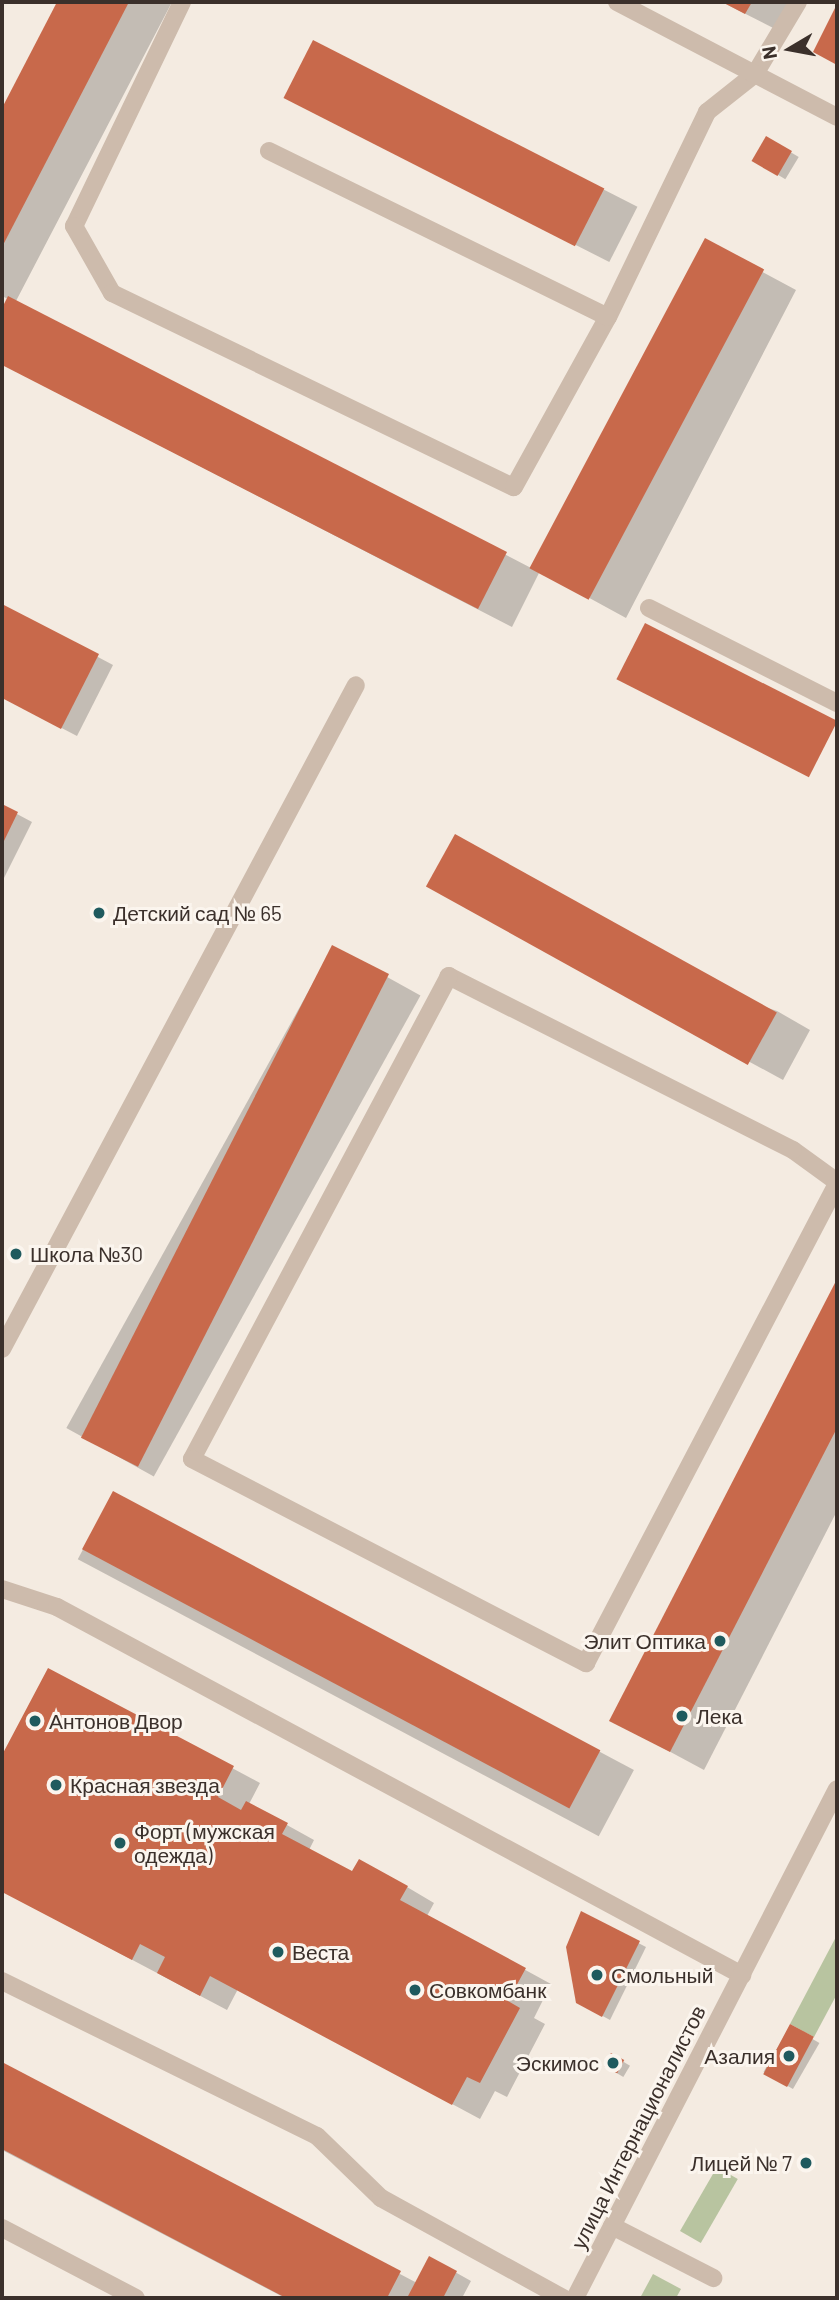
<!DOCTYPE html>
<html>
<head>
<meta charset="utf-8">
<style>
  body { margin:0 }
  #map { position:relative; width:839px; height:2300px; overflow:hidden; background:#f4ebe1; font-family:Barlow,sans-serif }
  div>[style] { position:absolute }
  .green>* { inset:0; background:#b8c4a0; transform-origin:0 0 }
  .shadow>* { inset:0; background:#0003; transform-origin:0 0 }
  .building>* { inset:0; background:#c8694b; transform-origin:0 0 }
  .service>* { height:18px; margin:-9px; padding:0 9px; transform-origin:9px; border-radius:9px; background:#cdbbac }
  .minor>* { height:18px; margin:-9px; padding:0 9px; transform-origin:9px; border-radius:9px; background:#cdbbac }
  .tertiary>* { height:18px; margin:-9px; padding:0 9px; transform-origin:9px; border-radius:9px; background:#cdbbac }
  .dots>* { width:19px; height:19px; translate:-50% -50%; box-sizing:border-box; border:4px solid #fbf5ee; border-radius:50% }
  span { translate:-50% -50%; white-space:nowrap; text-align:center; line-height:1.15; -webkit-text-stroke:6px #fbf5ee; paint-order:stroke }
  .poi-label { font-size:21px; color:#3b302b }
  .left { translate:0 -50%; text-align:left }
  .right { translate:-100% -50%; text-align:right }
  .street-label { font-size:21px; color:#3b302b }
  .frame { position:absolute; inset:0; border:4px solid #3b302b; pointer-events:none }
  .north { position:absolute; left:755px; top:14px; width:70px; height:70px; -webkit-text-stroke:5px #fbf5ee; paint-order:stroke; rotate:260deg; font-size:19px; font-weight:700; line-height:28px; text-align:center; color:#3b302b }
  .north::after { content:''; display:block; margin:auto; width:24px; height:32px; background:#3b302b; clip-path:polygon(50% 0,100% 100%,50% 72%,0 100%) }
</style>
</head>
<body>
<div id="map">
  <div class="green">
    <i style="clip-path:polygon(837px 1935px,837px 1994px,814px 2037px,790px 2024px)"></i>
    <i style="left:717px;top:2167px;width:24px;height:74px;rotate:30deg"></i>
    <i style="clip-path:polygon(653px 2274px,681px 2289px,676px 2298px,640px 2298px)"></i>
  </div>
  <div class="shadow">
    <i style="clip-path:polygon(59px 2px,172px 2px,16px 301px,535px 570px,705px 241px,796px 290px,626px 618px,540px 571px,512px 627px,2px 364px,2px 312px,8px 299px,2px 296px,2px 112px)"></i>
    <i style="clip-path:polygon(722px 2px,794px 2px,779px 31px)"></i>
    <i style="left:314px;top:42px;width:363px;height:62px;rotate:27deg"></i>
    <i style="left:767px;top:138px;width:37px;height:26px;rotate:31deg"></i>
    <i style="clip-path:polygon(2px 606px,113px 665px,77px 736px,2px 697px)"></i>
    <i style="clip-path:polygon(2px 806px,32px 822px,2px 882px)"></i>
    <i style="clip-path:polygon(461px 905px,777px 1011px,810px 1030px,783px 1080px)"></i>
    <i style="left:333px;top:947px;width:100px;height:550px;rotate:29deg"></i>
    <i style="clip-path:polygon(837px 1282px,837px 1511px,704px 1770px,611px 1720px)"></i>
    <i style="left:113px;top:1493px;width:590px;height:75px;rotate:28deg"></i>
    <i style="clip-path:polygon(49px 1670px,260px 1783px,249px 1804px,314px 1840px,309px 1850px,353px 1873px,359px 1861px,407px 1887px,434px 1903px,427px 1916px,551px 1984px,534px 2018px,545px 2024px,507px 2097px,495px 2091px,480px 2119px,238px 1989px,227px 2010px,2px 1891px,2px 1759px)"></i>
    <i style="clip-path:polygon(582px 1914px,646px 1947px,610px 2020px,577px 2002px)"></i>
    <i style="left:790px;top:2026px;width:34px;height:53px;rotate:30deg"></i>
    <i style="left:612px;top:2055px;width:21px;height:13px;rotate:31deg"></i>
    <i style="clip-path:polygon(2px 2064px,417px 2283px,430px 2258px,471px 2281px,462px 2298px,285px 2298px,2px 2150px)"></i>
  </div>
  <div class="building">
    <i style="clip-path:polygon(57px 2px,129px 2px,2px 247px,2px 108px)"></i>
    <i style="clip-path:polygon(722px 2px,752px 2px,745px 14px)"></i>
    <i style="clip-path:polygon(837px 4px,837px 65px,813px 52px)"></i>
    <i style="left:313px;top:40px;width:327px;height:65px;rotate:27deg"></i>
    <i style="left:766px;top:136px;width:30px;height:29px;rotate:30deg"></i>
    <i style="left:705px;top:238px;width:67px;height:374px;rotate:28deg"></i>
    <i style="clip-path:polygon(8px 296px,507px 552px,478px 609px,2px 365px,2px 308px)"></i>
    <i style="clip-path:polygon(2px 604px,99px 654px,61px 729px,2px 698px)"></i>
    <i style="left:645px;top:623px;width:216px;height:63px;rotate:27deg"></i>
    <i style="clip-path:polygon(2px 804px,18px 812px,2px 845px)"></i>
    <i style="left:455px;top:834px;width:368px;height:60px;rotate:29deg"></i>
    <i style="left:332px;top:945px;width:64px;height:553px;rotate:27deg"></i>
    <i style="clip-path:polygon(837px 1279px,837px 1428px,670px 1752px,609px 1721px)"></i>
    <i style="left:113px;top:1491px;width:552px;height:66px;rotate:28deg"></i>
    <i style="clip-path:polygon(48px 1668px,234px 1766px,218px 1797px,241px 1810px,246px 1801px,288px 1823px,282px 1834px,352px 1871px,359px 1859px,408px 1886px,400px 1900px,526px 1968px,508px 2001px,520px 2008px,480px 2083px,467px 2077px,452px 2105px,210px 1976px,200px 1996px,157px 1973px,165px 1957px,140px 1944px,132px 1960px,2px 1892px,2px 1755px)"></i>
    <i style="clip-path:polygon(581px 1911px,640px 1941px,602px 2017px,576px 2003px,566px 1947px)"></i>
    <i style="left:790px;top:2024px;width:27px;height:57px;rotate:28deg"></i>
    <i style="left:611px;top:2053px;width:15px;height:15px;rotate:28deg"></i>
    <i style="clip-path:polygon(2px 2062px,401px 2271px,387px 2298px,286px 2298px,2px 2149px)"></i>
    <i style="clip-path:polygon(429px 2256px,457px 2271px,443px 2298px,407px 2298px)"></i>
  </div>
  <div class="service">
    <i style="left:182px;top:2px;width:249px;rotate:115.7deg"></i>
    <i style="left:74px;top:226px;width:77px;rotate:60.4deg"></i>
    <i style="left:112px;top:293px;width:446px;rotate:25.8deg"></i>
    <i style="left:514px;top:487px;width:194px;rotate:-61.1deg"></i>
    <i style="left:608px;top:317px;width:228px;rotate:-64.2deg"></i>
    <i style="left:707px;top:112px;width:61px;rotate:-38.4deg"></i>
    <i style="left:755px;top:74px;width:84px;rotate:-59.2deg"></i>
    <i style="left:617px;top:2px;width:248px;rotate:27.6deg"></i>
    <i style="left:269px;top:151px;width:377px;rotate:26.1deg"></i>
    <i style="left:649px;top:608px;width:211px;rotate:26.8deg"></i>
    <i style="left:837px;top:1182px;width:54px;rotate:-144deg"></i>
    <i style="left:793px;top:1150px;width:386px;rotate:-153.2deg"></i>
    <i style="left:449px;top:976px;width:547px;rotate:118.02deg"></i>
    <i style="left:192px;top:1459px;width:444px;rotate:27.4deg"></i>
    <i style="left:586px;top:1663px;width:541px;rotate:-62.35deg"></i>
    <i style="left:2px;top:1349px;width:752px;rotate:-61.94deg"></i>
    <i style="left:2px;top:1589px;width:58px;rotate:18.1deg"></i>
    <i style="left:57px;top:1607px;width:778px;rotate:28.25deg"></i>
    <i style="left:612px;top:2226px;width:114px;rotate:27.2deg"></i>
    <i style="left:2px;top:2228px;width:151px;rotate:27.6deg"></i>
  </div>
  <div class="minor">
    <i style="left:2px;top:1981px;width:351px;rotate:26.2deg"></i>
    <i style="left:317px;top:2136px;width:89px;rotate:44.1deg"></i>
    <i style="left:381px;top:2198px;width:208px;rotate:28.8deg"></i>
  </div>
  <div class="tertiary">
    <i style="left:575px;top:2298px;width:572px;rotate:-62.76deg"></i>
  </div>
  <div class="dots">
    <i style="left:99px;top:913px;background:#1f5a5e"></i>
    <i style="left:16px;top:1254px;background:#1f5a5e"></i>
    <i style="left:720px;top:1641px;background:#1f5a5e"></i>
    <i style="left:682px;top:1716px;background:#1f5a5e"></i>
    <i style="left:35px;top:1721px;background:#1f5a5e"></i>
    <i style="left:56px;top:1785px;background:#1f5a5e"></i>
    <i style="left:120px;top:1843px;background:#1f5a5e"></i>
    <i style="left:278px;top:1952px;background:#1f5a5e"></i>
    <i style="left:597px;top:1975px;background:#1f5a5e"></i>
    <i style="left:415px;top:1990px;background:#1f5a5e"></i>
    <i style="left:789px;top:2056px;background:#1f5a5e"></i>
    <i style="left:613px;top:2063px;background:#1f5a5e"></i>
    <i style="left:806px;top:2163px;background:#1f5a5e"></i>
  </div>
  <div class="poi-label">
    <span class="left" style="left:113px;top:913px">Детский сад № 65</span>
    <span class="left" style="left:30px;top:1254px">Школа №30</span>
    <span class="right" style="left:706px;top:1641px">Элит Оптика</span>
    <span class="left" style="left:696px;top:1716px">Лека</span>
    <span class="left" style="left:49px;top:1721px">Антонов Двор</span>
    <span class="left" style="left:70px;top:1785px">Красная звезда</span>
    <span class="left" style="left:134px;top:1843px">Форт (мужская<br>одежда)</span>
    <span class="left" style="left:292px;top:1952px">Веста</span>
    <span class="left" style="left:611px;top:1975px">Смольный</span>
    <span class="left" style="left:429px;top:1990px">Совкомбанк</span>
    <span class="right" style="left:775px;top:2056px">Азалия</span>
    <span class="right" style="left:599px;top:2063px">Эскимос</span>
    <span class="right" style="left:792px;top:2163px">Лицей № 7</span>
  </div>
  <div class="street-label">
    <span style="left:638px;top:2127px;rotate:-63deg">улица Интернационалистов</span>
  </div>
  <div class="frame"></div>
  <div class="north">N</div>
</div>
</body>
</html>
